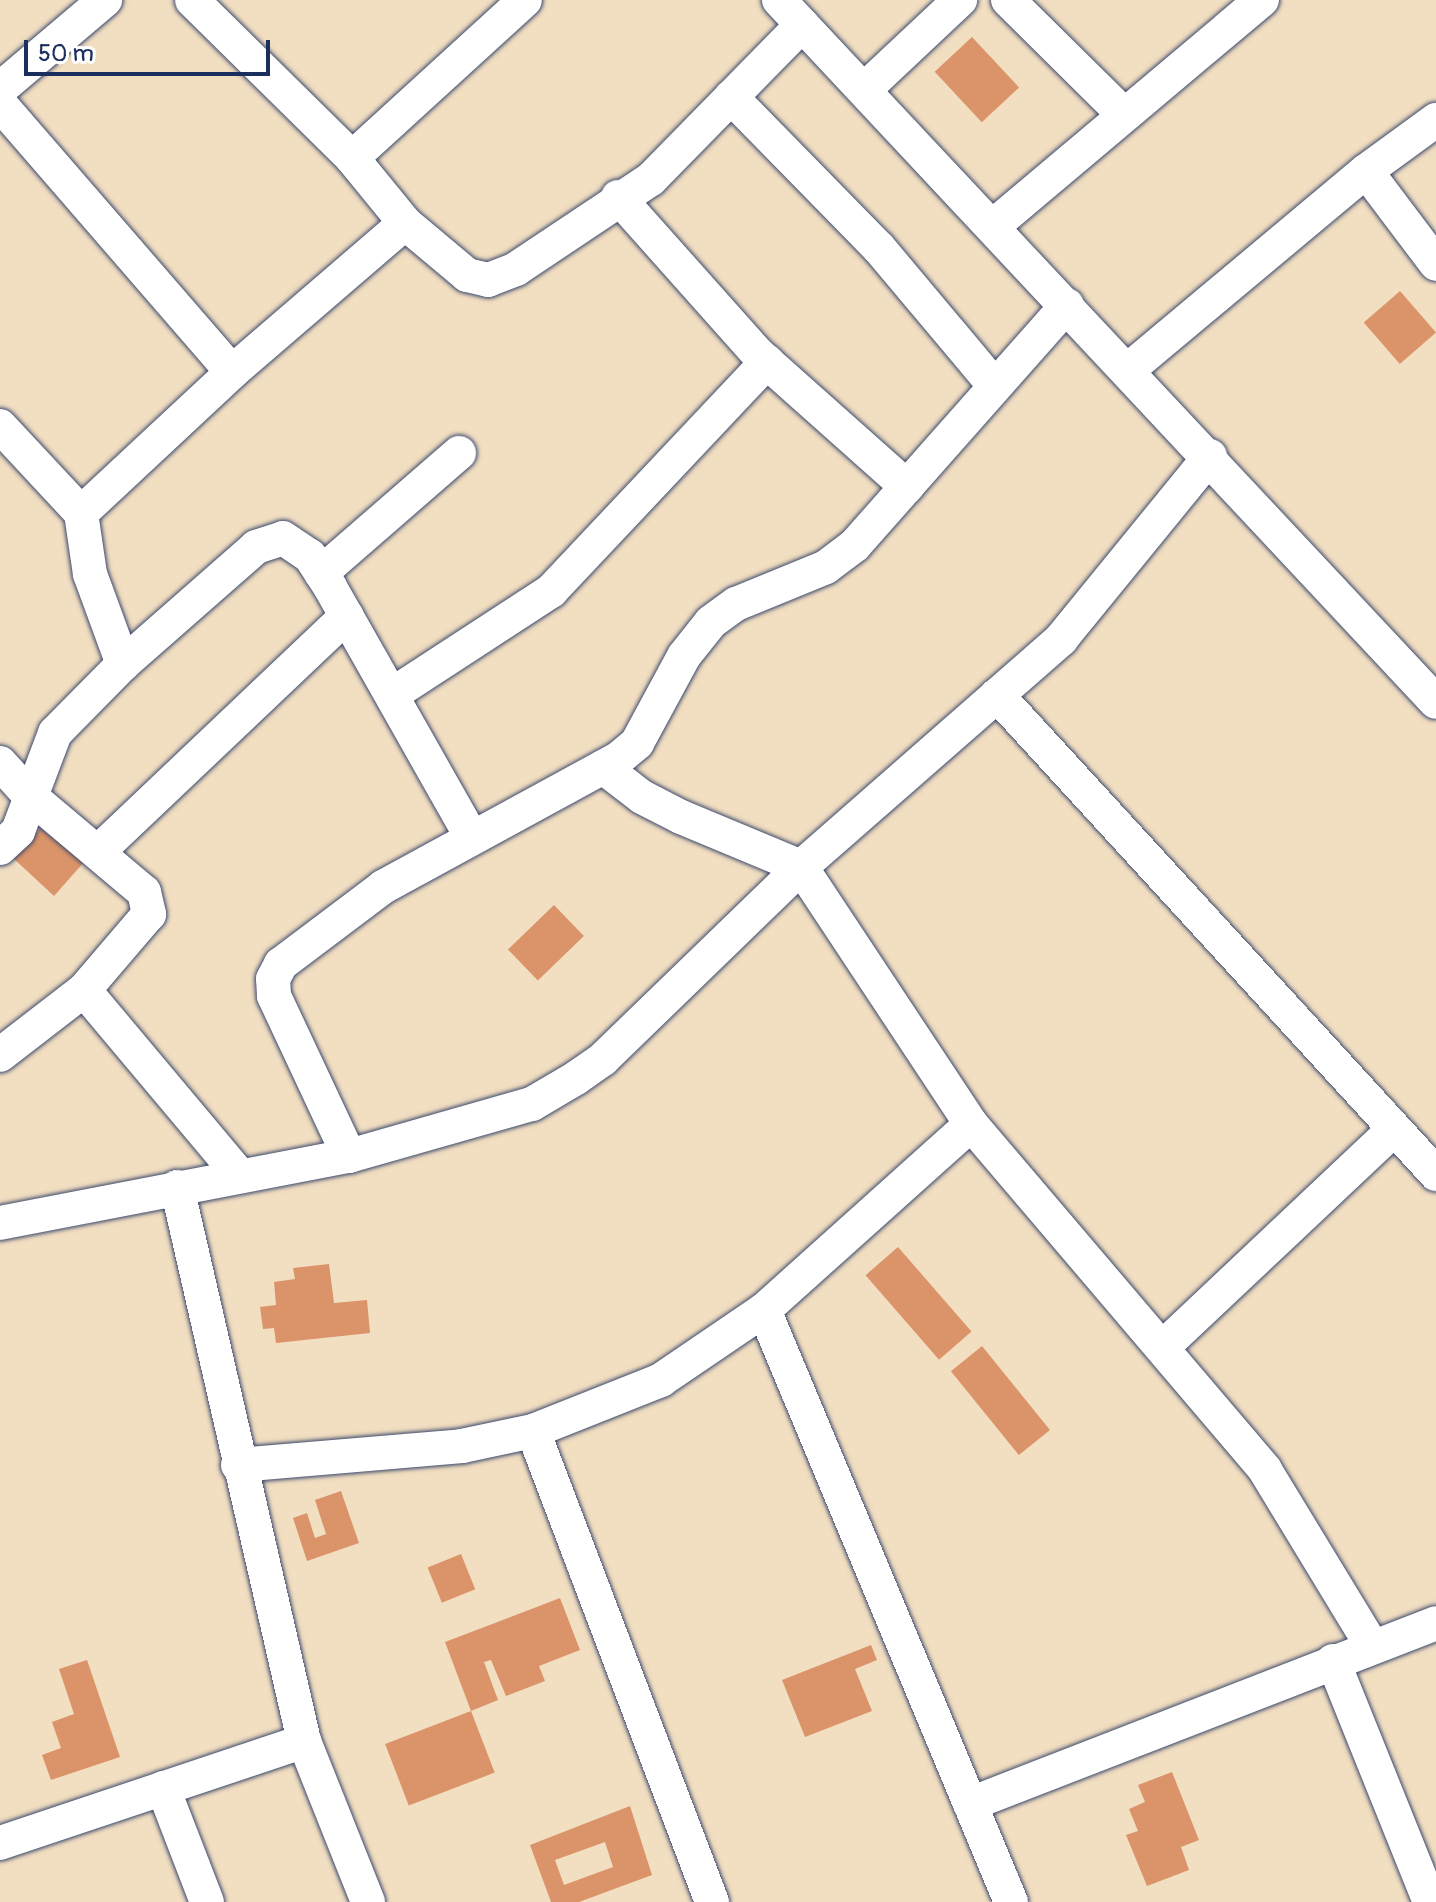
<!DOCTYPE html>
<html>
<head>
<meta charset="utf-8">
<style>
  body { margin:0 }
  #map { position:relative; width:1436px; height:1902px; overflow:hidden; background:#f2dec1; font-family:Pangolin,sans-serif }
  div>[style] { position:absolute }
  .building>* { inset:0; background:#db9469; transform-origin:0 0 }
  .roads { filter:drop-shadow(0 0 2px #3b496d) drop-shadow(0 0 2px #3b496d) }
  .minor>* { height:34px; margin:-17px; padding:0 17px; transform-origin:17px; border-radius:17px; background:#fff }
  span { translate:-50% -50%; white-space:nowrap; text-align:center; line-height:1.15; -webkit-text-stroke:7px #fff; paint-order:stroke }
  .scale { position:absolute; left:24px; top:40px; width:246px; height:36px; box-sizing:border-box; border:4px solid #1b2f5e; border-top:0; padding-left:10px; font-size:24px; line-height:28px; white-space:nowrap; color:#1b2f5e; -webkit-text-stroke:6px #fff; paint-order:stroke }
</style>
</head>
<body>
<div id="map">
  <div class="building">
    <i style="left:972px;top:37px;width:69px;height:51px;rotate:47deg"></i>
    <i style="left:1400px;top:291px;width:55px;height:48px;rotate:49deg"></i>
    <i style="clip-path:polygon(41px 828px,56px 841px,66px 831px,84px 862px,54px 896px,13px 858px)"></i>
    <i style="left:554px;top:905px;width:43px;height:64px;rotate:46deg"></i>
    <i style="left:898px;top:1247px;width:112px;height:43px;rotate:49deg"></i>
    <i style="clip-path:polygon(329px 1264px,334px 1303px,367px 1300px,370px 1333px,276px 1343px,274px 1328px,263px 1329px,260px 1307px,276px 1305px,274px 1282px,295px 1279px,293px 1268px)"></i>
    <i style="left:982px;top:1346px;width:108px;height:40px;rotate:51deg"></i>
    <i style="clip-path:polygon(341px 1491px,359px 1543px,307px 1561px,293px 1518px,307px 1513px,315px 1538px,326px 1534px,315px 1500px)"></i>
    <i style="left:461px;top:1554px;width:38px;height:36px;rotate:68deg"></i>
    <i style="clip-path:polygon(560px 1598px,580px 1650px,539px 1666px,545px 1681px,506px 1696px,491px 1660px,484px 1662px,498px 1700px,471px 1711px,445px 1642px)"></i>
    <i style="clip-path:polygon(871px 1645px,877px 1660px,855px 1669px,872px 1711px,805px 1737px,782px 1680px)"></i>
    <i style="clip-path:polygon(87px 1660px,120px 1757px,51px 1780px,42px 1755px,61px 1748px,52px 1722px,74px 1714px,59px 1669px)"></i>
    <i style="left:471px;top:1711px;width:66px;height:92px;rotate:69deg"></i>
    <i style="clip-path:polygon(1172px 1772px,1199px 1840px,1181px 1847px,1189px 1870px,1147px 1886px,1126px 1835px,1138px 1831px,1129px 1809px,1145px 1802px,1138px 1785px)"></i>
    <i style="clip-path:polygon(evenodd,630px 1806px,652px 1875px,579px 1902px,551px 1902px,530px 1845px,630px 1806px,605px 1842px,613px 1867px,564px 1885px,555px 1860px,605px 1842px)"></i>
  </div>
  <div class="roads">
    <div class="minor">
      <i style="left:192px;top:0;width:225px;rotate:44.6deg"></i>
      <i style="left:352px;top:158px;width:84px;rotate:50.8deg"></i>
      <i style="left:405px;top:223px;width:81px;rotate:40deg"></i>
      <i style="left:467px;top:275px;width:22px;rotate:13deg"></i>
      <i style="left:488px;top:280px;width:30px;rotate:-21deg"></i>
      <i style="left:516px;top:269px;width:162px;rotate:-33.7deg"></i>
      <i style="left:651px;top:179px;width:216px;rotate:-45.6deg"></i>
      <i style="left:779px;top:0;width:961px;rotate:46.9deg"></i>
      <i style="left:1008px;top:0;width:162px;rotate:44.7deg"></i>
      <i style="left:0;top:89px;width:138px;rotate:-40.3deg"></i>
      <i style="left:864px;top:90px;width:132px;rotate:-43.2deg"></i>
      <i style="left:731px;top:97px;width:211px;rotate:45.6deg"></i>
      <i style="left:879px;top:248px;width:180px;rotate:50deg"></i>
      <i style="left:0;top:104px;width:354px;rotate:49.1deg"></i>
      <i style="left:352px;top:158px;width:234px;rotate:-42.4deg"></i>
      <i style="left:1366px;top:171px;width:116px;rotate:53deg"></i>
      <i style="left:618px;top:197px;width:212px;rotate:48.3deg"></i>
      <i style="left:759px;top:355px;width:198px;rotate:41.7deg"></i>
      <i style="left:992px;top:227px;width:353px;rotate:-40.1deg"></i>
      <i style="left:1128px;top:370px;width:310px;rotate:-39.9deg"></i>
      <i style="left:1366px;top:171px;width:87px;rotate:-36.1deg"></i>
      <i style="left:0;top:426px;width:119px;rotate:47deg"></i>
      <i style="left:81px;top:513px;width:62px;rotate:81.6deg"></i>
      <i style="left:90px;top:574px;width:96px;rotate:69.9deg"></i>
      <i style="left:81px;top:513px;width:207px;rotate:-43deg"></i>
      <i style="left:232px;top:372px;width:228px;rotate:-40.7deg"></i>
      <i style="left:321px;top:573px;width:183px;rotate:-41deg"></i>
      <i style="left:393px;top:694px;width:189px;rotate:-33.1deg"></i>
      <i style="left:551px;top:591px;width:315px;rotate:-46.7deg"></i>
      <i style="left:997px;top:695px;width:650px;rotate:47.49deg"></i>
      <i style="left:0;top:763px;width:45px;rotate:47.7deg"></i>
      <i style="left:30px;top:796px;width:149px;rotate:40.1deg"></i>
      <i style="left:144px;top:892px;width:23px;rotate:77deg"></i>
      <i style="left:149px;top:914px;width:100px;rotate:130.5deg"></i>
      <i style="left:84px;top:990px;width:106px;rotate:142.3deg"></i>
      <i style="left:603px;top:767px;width:49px;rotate:37.6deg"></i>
      <i style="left:642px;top:797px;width:44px;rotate:27.1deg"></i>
      <i style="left:681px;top:817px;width:130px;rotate:22.6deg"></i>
      <i style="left:801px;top:867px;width:308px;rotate:56.5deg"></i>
      <i style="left:971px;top:1124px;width:454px;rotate:49.6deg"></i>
      <i style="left:1265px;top:1470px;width:206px;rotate:58.7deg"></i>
      <i style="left:0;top:848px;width:25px;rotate:-43deg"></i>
      <i style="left:18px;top:831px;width:105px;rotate:-69.3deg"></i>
      <i style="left:55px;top:733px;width:97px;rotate:-45.4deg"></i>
      <i style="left:123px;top:664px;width:177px;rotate:-41.3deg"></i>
      <i style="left:256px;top:547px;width:28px;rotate:-18deg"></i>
      <i style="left:283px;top:538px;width:32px;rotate:34deg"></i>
      <i style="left:310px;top:556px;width:37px;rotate:57deg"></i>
      <i style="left:330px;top:587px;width:288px;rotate:60.5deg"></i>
      <i style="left:100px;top:850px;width:340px;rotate:-43.5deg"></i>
      <i style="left:84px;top:990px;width:243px;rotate:50deg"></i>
      <i style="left:349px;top:1156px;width:177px;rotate:-115.1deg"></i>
      <i style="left:274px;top:996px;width:17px;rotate:-93deg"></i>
      <i style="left:273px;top:979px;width:17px;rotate:-62deg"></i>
      <i style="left:281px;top:964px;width:128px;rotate:-37deg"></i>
      <i style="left:383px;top:887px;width:268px;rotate:-28.6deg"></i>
      <i style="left:618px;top:759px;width:25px;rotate:-40deg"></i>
      <i style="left:637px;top:743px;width:99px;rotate:-61.6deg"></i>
      <i style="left:684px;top:656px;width:43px;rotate:-51.5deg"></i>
      <i style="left:711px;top:622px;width:31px;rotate:-36deg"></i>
      <i style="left:736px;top:604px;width:97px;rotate:-22.3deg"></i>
      <i style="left:826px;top:567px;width:36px;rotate:-37deg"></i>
      <i style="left:855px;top:545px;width:320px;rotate:-48.5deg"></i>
      <i style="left:177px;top:1187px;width:568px;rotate:77.09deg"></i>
      <i style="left:304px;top:1741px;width:173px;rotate:68.3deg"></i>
      <i style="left:0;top:1223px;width:355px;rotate:-10.9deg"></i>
      <i style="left:349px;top:1156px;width:190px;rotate:-15.9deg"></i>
      <i style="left:532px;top:1104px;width:51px;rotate:-30.6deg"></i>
      <i style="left:576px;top:1078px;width:33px;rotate:-35deg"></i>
      <i style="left:603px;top:1059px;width:276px;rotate:-44.1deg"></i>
      <i style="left:801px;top:867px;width:346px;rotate:-41.2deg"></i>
      <i style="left:1061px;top:639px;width:236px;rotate:-50.8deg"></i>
      <i style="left:764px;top:1310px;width:641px;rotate:67.35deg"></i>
      <i style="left:1163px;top:1347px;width:318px;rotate:-43.3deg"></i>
      <i style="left:533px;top:1431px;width:504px;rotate:69.19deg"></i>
      <i style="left:238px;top:1465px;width:225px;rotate:-4.8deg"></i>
      <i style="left:462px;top:1446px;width:73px;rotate:-11.9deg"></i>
      <i style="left:533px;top:1431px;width:138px;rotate:-21.7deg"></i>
      <i style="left:661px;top:1380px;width:125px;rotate:-34.2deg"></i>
      <i style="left:764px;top:1310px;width:278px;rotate:-41.9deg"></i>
      <i style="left:1333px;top:1661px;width:260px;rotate:68.1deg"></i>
      <i style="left:163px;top:1788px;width:122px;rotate:68.9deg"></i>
      <i style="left:970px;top:1804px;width:500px;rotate:-21.2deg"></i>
      <i style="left:0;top:1843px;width:321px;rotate:-18.5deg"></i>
    </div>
  </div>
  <div class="scale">50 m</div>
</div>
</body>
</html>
